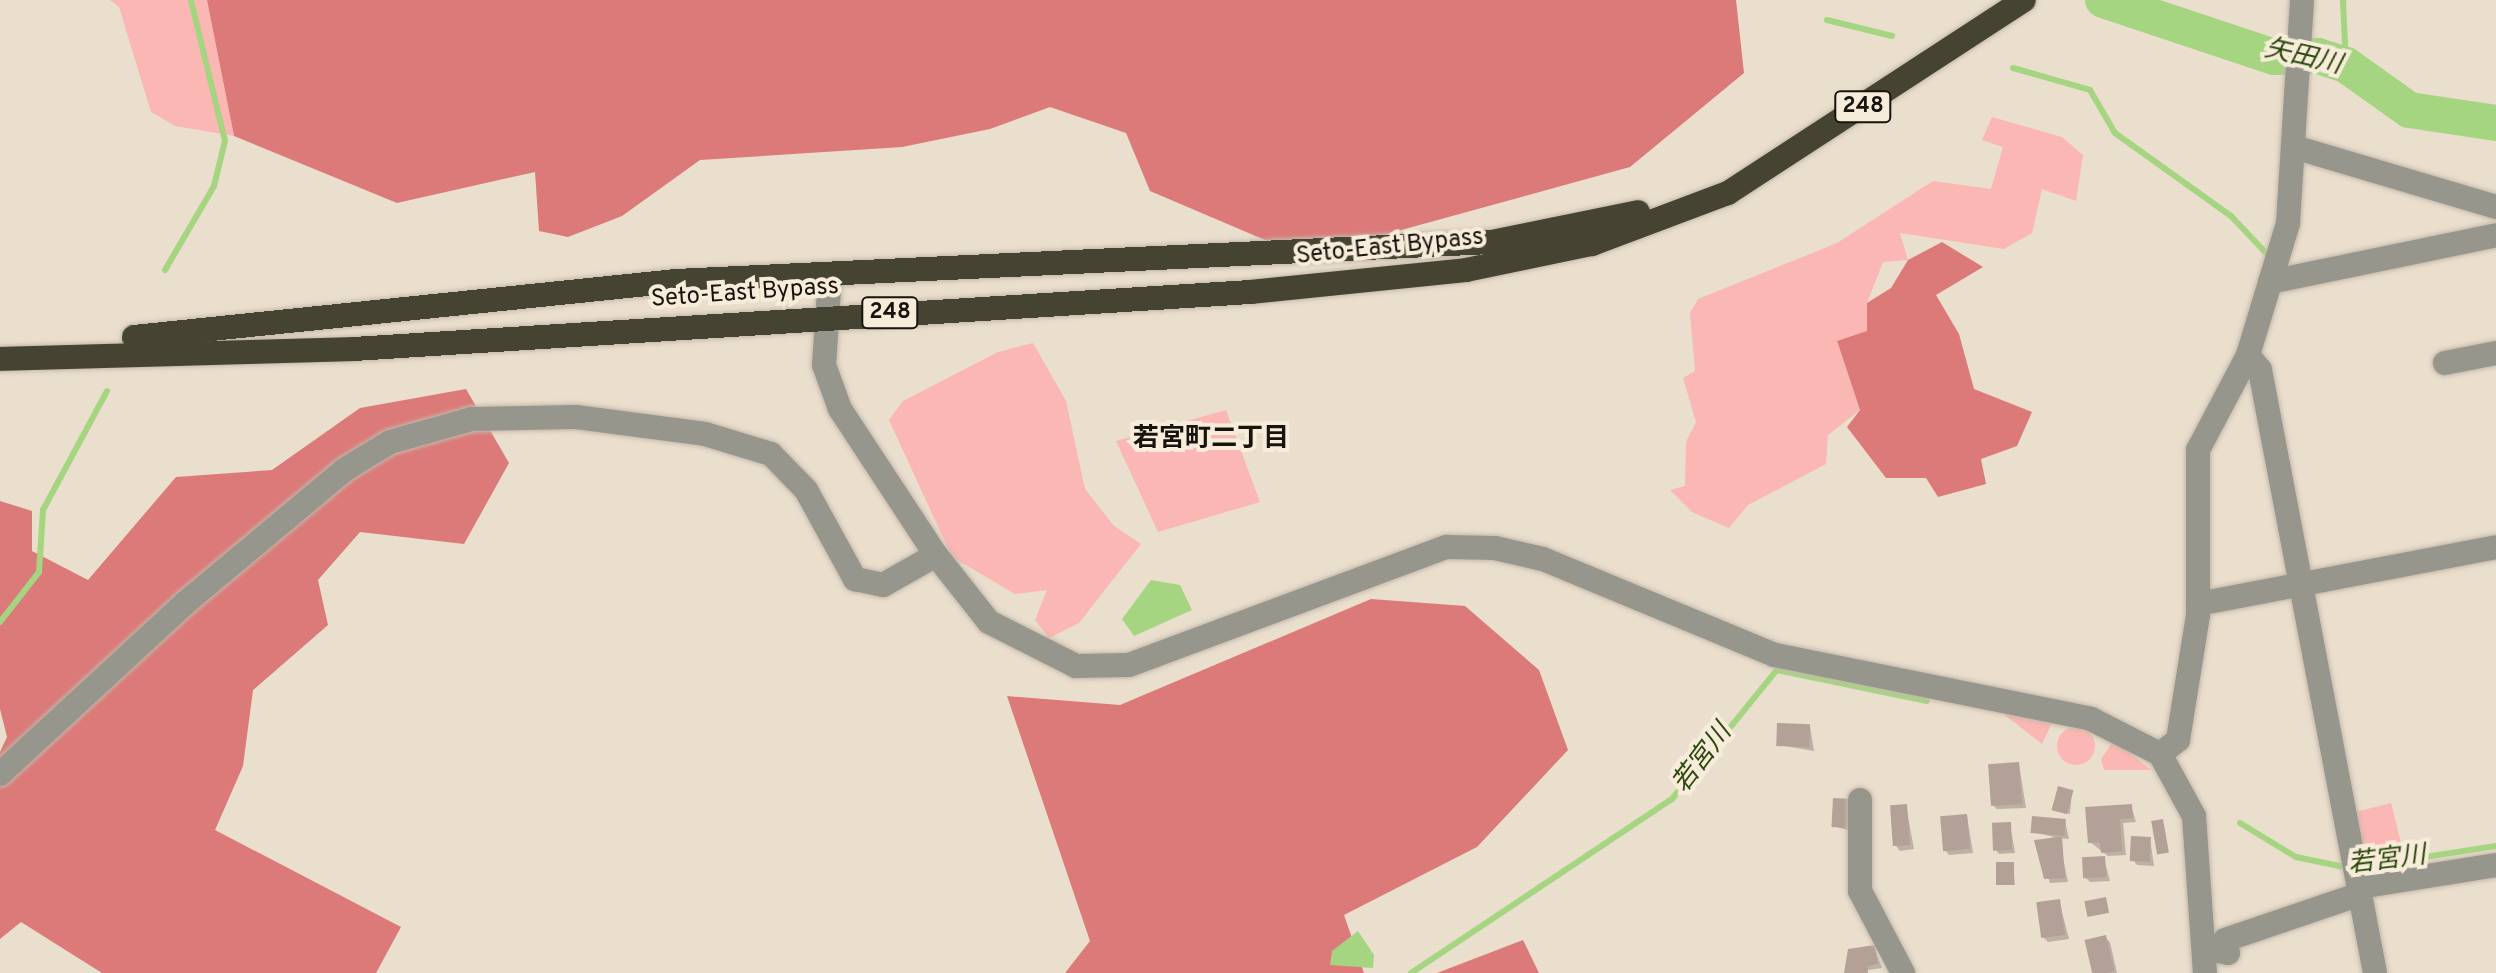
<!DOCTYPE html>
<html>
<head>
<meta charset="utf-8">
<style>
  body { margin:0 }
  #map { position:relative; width:2496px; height:973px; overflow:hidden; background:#eadecd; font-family:Overpass,"Noto Sans JP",sans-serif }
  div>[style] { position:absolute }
  .green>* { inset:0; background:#fbb7b3; transform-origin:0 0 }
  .round { border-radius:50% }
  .forest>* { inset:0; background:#db7a78 }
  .water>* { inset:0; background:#a6d582 }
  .shadow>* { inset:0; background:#0003 }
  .stream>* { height:6px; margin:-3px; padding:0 3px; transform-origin:3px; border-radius:3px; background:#a6d582 }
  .river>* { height:36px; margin:-18px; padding:0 18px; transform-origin:18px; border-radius:18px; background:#a6d582 }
  .building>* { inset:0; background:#b3a096; transform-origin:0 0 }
  .roads { filter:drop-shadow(0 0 2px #c4b9aa) drop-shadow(0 0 2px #c4b9aa) }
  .minor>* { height:24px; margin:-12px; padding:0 12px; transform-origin:12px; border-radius:12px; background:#96968d }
  .highway>* { height:24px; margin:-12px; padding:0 12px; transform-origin:12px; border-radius:12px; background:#454433 }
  span { translate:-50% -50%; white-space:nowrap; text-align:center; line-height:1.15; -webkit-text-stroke:8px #f7ebda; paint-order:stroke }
  .shield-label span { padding:2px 6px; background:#f7ebda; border:2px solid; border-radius:6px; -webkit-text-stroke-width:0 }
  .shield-label { font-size:22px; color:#17130d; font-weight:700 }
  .street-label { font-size:24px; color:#17130d }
  .water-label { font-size:26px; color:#2a470c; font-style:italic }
  .neighbourhood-label { font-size:26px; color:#17130d; font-weight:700 }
</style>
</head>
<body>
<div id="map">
  <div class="green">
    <i style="clip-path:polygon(110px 0,207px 0,234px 136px,175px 126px,151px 112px,119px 7px)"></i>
    <i style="clip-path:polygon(1992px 117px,2062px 137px,2083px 155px,2076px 201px,2042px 189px,2032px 233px,2004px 249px,1900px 233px,1908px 260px,1883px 262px,1867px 303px,1867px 331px,1837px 342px,1860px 410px,1828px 435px,1826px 464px,1748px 505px,1729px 528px,1692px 512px,1670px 490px,1685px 486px,1686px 442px,1696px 422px,1683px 378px,1695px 371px,1690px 313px,1698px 299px,1837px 243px,1933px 181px,1991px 189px,2003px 147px,1982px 140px)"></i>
    <i style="clip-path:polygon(1033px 343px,1066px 401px,1085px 489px,1114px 526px,1141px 544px,1079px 623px,1049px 638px,1035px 620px,1047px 590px,1015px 594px,952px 557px,889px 420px,903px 401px,998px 352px)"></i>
    <i style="clip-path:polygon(1226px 410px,1260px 502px,1158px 532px,1116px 441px)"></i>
    <i style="clip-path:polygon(1996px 708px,2053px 721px,2042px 744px)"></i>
    <i class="round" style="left:2057px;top:727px;width:38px;height:38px"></i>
    <i style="clip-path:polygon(2112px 743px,2120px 745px,2151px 770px,2104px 770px,2101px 759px)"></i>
    <i style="left:2391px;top:803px;width:49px;height:39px;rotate:76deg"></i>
  </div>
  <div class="forest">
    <i style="clip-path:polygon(207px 0,1736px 0,1744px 73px,1630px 167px,1383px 235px,1284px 248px,1150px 191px,1126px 133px,1050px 107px,990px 129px,902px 147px,700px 160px,622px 216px,568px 237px,539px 231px,535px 172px,397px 203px,234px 136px)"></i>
    <i style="clip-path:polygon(1942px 242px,1983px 267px,1936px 295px,1959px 334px,1974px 389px,2032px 412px,2017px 446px,1981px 459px,1986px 484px,1938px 497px,1926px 478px,1886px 478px,1847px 427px,1860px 410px,1837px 341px,1867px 331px,1867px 303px,1891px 288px,1908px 260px)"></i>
    <i style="clip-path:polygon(466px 389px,509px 463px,464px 544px,360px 532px,318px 580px,328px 625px,253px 690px,243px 766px,215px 830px,401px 927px,376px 973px,102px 973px,21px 922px,0 939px,0 752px,7px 737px,0 709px,0 501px,32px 511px,32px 551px,88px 580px,176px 477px,272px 470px,360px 408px)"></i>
    <i style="clip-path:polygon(1371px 599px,1465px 606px,1539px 670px,1568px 750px,1477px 847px,1344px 915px,1364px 973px,1065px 973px,1090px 941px,1007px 696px,1120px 705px)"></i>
    <i style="clip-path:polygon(1523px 940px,1539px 973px,1437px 973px)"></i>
  </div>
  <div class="water">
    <i style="clip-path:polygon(1151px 580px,1180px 585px,1192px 610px,1134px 636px,1122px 619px)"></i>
    <i style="clip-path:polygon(1358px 931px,1374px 955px,1373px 968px,1330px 965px,1332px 951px)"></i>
  </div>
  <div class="shadow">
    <i style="clip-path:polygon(1810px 726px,1814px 751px,1779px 745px)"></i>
    <i style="clip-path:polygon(2019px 764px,2026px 808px,1997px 809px,1993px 805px)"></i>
    <i style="clip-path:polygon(2072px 791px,2070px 814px,2057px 811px,2055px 809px)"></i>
    <i style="clip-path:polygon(1835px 800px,1854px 832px,1833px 826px)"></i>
    <i style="clip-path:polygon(1906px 806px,1914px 849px,1900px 851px,1896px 846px)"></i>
    <i style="clip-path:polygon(2131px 806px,2136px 822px,2123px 823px,2126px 855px,2108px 856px,2090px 842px)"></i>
    <i style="clip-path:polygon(1967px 816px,1973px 853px,1949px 855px,1945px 850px)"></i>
    <i style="clip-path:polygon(2065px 821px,2069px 839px,2059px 838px,2068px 882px,2050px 883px,2036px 841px,2054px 837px,2033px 832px)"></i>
    <i style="clip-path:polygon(2010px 824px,2015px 853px,1999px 854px,1995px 849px)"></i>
    <i style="clip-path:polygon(2150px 839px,2154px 866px,2137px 865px,2133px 860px)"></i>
    <i style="clip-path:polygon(2104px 858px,2110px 881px,2090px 882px,2085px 877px)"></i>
    <i style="clip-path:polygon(2013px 864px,2015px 885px,2000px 885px,1998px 884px)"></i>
    <i style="clip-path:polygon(2059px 901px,2069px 939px,2048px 942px,2043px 937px)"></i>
    <i style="clip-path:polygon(2105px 938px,2110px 942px,2117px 973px,2095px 973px,2088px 941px)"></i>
    <i style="clip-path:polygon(1874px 947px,1882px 968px,1846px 973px)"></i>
  </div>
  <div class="stream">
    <i style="left:2343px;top:0;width:65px;rotate:87.4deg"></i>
    <i style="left:1827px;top:20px;width:67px;rotate:13.8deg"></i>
    <i style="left:2013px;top:68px;width:80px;rotate:15.9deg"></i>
    <i style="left:2090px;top:90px;width:50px;rotate:59.8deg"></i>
    <i style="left:2115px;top:133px;width:143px;rotate:35.6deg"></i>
    <i style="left:2231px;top:216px;width:52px;rotate:46.5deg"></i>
    <i style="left:165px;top:270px;width:97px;rotate:-59.7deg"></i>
    <i style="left:214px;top:186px;width:46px;rotate:-76.3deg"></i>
    <i style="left:225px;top:141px;width:145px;rotate:-103.6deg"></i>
    <i style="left:0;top:622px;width:63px;rotate:-52deg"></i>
    <i style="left:39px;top:572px;width:62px;rotate:-86.3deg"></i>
    <i style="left:43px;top:510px;width:135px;rotate:-61.7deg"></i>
    <i style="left:2240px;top:823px;width:66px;rotate:31.3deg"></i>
    <i style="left:2296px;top:857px;width:54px;rotate:11.7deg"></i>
    <i style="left:2360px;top:867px;width:138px;rotate:-8.8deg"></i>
    <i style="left:1411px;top:973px;width:314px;rotate:-33.7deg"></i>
    <i style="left:1672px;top:799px;width:166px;rotate:-50.9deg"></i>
    <i style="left:1777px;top:670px;width:153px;rotate:11.7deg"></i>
  </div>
  <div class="river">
    <i style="left:2103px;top:0;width:180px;rotate:18.4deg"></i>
    <i style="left:2274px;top:57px;width:44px;rotate:-1.3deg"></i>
    <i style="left:2318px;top:56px;width:29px;rotate:18deg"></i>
    <i style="left:2346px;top:65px;width:77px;rotate:35.5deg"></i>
    <i style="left:2409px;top:110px;width:88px;rotate:8.5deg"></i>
  </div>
  <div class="building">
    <i style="left:1777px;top:723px;width:33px;height:23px;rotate:2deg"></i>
    <i style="left:2019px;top:762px;width:42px;height:31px;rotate:86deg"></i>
    <i style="left:2058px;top:786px;width:16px;height:25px;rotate:15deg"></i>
    <i style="left:1833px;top:798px;width:19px;height:29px;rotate:3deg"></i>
    <i style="left:1907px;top:804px;width:41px;height:17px;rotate:86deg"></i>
    <i style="clip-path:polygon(2132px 804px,2133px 818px,2120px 819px,2122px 851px,2101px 853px,2100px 842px,2088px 843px,2085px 807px)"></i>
    <i style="left:1967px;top:814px;width:35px;height:27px;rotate:85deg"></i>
    <i style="left:2032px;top:816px;width:34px;height:17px;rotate:5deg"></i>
    <i style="left:2163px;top:819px;width:34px;height:12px;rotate:80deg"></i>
    <i style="left:2011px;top:822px;width:28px;height:19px;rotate:88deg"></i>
    <i style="left:2131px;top:836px;width:20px;height:25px;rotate:3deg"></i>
    <i style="clip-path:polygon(2062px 837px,2065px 878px,2044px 879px,2034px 840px)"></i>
    <i style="left:2105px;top:856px;width:21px;height:23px;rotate:87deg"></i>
    <i style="left:1996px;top:862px;width:18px;height:23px"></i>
    <i style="left:2106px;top:897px;width:16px;height:22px;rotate:79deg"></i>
    <i style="left:2060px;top:899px;width:36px;height:24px;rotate:82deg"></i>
    <i style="left:2106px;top:935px;width:37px;height:22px;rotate:77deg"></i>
    <i style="clip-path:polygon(1875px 945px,1878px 964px,1867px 966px,1868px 973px,1844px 973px,1848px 949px)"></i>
  </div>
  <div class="roads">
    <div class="minor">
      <i style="left:2294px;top:147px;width:211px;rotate:16.5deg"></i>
      <i style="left:830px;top:275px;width:90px;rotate:93.8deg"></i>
      <i style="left:824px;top:365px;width:47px;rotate:70deg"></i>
      <i style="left:840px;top:409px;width:175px;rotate:56.7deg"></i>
      <i style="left:2270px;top:282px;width:231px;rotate:-11.7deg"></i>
      <i style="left:2248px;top:355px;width:19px;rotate:51deg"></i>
      <i style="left:2260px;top:370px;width:614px;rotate:79.2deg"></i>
      <i style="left:2445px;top:363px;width:52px;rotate:-11.1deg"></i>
      <i style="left:2198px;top:604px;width:303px;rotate:-10.8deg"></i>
      <i style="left:2160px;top:754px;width:23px;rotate:-38deg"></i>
      <i style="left:2178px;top:740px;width:127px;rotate:-80.9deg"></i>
      <i style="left:2198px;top:615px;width:165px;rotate:-90deg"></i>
      <i style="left:2198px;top:450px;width:107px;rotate:-62.2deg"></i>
      <i style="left:2248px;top:355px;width:138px;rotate:-73.1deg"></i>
      <i style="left:2288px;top:223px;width:223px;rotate:-86.4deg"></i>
      <i style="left:0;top:774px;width:251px;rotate:-42.7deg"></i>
      <i style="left:184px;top:604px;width:209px;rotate:-39.9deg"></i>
      <i style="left:344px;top:470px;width:54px;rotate:-31.3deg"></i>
      <i style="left:390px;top:442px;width:85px;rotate:-15.7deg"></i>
      <i style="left:472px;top:419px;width:104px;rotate:-1.1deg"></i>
      <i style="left:576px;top:417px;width:130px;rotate:7.5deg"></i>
      <i style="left:705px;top:434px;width:69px;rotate:16.9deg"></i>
      <i style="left:771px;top:454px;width:50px;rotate:45.8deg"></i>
      <i style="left:806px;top:490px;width:102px;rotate:61.2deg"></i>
      <i style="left:855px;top:579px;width:29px;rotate:12deg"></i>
      <i style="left:883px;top:585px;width:61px;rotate:-29.5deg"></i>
      <i style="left:936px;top:555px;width:85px;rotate:51.7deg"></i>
      <i style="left:989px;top:622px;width:97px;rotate:26.8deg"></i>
      <i style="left:1076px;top:666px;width:53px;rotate:-1.1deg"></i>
      <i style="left:1129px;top:665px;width:339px;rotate:-20.4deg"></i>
      <i style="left:1447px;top:547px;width:48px;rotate:1.2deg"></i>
      <i style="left:1495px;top:548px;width:49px;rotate:12.9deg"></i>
      <i style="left:1543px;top:559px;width:251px;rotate:22.5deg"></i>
      <i style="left:1775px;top:655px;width:322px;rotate:11.4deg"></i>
      <i style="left:2091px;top:719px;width:77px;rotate:26.9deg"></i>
      <i style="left:2160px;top:754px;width:71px;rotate:61.3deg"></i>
      <i style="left:2194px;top:816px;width:157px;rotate:86deg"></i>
      <i style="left:1860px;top:800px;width:91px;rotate:90deg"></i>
      <i style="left:1860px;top:891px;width:93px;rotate:62.3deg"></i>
      <i style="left:2359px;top:887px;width:139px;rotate:-9.1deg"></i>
      <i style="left:2204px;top:949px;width:24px;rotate:9deg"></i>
      <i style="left:2228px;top:953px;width:13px;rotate:-103deg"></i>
      <i style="left:2225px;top:940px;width:143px;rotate:-18.8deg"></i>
    </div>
    <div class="highway">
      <i style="left:134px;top:337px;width:545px;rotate:-5.9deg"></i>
      <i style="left:676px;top:281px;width:816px;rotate:-2.74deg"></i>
      <i style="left:1491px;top:242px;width:150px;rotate:-11.5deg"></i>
      <i style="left:0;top:359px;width:354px;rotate:-1.6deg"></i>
      <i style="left:354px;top:349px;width:898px;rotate:-3.64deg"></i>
      <i style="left:1250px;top:292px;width:217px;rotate:-5.8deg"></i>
      <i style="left:1466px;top:270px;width:129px;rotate:-11.7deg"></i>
      <i style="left:1592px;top:244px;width:145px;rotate:-20.6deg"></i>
      <i style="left:1728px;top:193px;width:353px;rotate:-33.1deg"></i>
    </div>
  </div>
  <div class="shield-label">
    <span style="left:1863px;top:107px">248</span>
    <span style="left:890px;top:313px">248</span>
  </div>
  <div class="street-label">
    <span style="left:1390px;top:248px;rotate:-6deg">Seto-East Bypass</span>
    <span style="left:745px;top:294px;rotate:-4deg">Seto-East Bypass</span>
  </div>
  <div class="water-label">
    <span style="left:2303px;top:58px;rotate:13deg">矢田川</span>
    <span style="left:1703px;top:759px;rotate:-53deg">若宮川</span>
    <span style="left:2387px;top:861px;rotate:-7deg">若宮川</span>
  </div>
  <div class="neighbourhood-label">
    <span style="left:1211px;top:440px">若宮町二丁目</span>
  </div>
</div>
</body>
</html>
